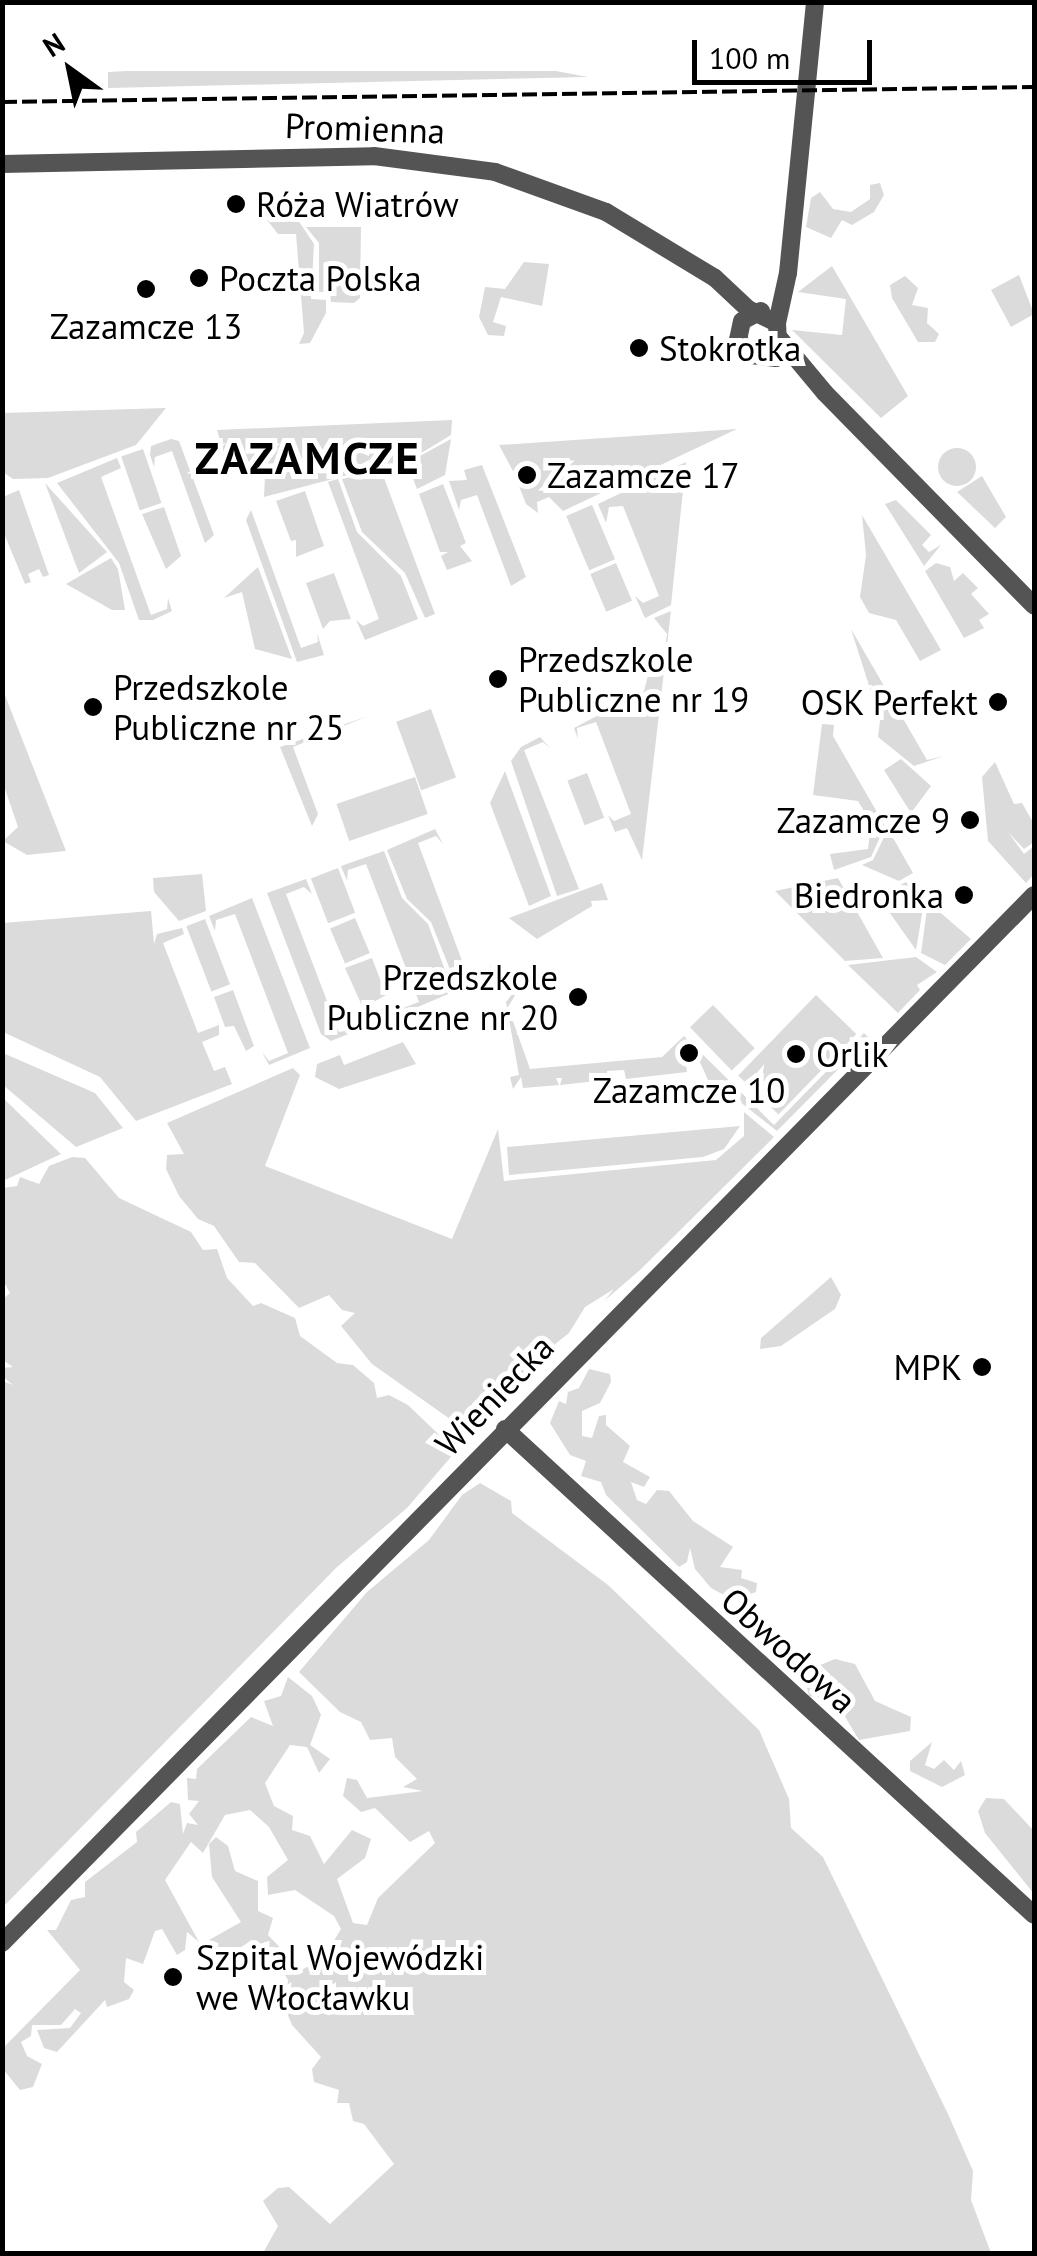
<!DOCTYPE html>
<html>
<head>
<meta charset="utf-8">
<style>
  body { margin:0 }
  #map { position:relative; width:1037px; height:2256px; overflow:hidden; background:#fff; font-family:"PT Sans",sans-serif }
  div>[style] { position:absolute }
  .green>* { inset:0; background:#dbdbdb; transform-origin:0 0 }
  .round { border-radius:50% }
  .minor>* { height:18px; margin:-9px; padding:0 9px; transform-origin:9px; border-radius:9px; background:#545454 }
  .rail>* { height:4px; margin-top:-2px; transform-origin:0; background:repeating-linear-gradient(90deg,#000 0 15px,transparent 0 20px) }
  .dots>* { width:28px; height:28px; translate:-50% -50%; box-sizing:border-box; border:5px solid #fff; border-radius:50% }
  span { translate:-50% -50%; white-space:nowrap; text-align:center; line-height:1.15; -webkit-text-stroke:10px #fff; paint-order:stroke }
  .street-label { font-size:35px; color:#000 }
  .poi-label { font-size:35px; color:#000 }
  .left { translate:0 -50%; text-align:left }
  .right { translate:-100% -50%; text-align:right }
  .district-label { font-size:45px; color:#000; font-weight:700; letter-spacing:2.5px }
  .frame { position:absolute; inset:0; border:5px solid #000; pointer-events:none }
  .north { position:absolute; left:20px; top:20px; width:100px; height:100px; -webkit-text-stroke:8px #fff; paint-order:stroke; rotate:327deg; font-size:28px; font-weight:700; line-height:40px; text-align:center; color:#000 }
  .north::after { content:''; display:block; margin:auto; width:35px; height:45px; background:#000; clip-path:polygon(50% 0,100% 100%,50% 72%,0 100%) }
  .scale { position:absolute; left:692px; top:40px; width:180px; height:45px; box-sizing:border-box; border:5px solid #000; border-top:0; padding-left:12px; font-size:30px; line-height:35px; white-space:nowrap; color:#000; -webkit-text-stroke:8px #fff; paint-order:stroke }
</style>
</head>
<body>
<div id="map">
  <div class="green">
    <i style="clip-path:polygon(127px 71px,556px 71px,588px 77px,108px 88px,108px 72px)"></i>
    <i style="clip-path:polygon(880px 183px,884px 195px,874px 212px,852px 225px,842px 220px,831px 238px,806px 227px,811px 198px,820px 192px,833px 209px,851px 212px,870px 199px,870px 185px)"></i>
    <i style="clip-path:polygon(267px 220px,298px 220px,314px 244px,311px 299px,326px 300px,326px 313px,310px 343px,299px 344px,304px 333px,296px 234px,278px 234px)"></i>
    <i style="clip-path:polygon(306px 227px,361px 227px,360px 298px,354px 303px,331px 302px,330px 292px,319px 292px,319px 243px)"></i>
    <i style="clip-path:polygon(524px 262px,549px 264px,542px 306px,501px 297px,493px 322px,506px 326px,504px 336px,488px 335px,479px 317px,485px 287px,505px 289px)"></i>
    <i style="clip-path:polygon(832px 266px,908px 396px,881px 418px,792px 330px,842px 335px,846px 299px,798px 292px)"></i>
    <i style="clip-path:polygon(1019px 275px,1034px 314px,1011px 327px,991px 290px)"></i>
    <i style="clip-path:polygon(905px 276px,918px 288px,912px 305px,928px 308px,927px 323px,939px 334px,935px 342px,918px 342px,892px 298px,890px 285px)"></i>
    <i style="clip-path:polygon(166px 408px,136px 445px,48px 478px,13px 479px,3px 472px,3px 413px)"></i>
    <i style="clip-path:polygon(452px 420px,451px 435px,413px 458px,264px 497px,265px 475px,257px 477px,253px 462px,226px 460px,217px 430px)"></i>
    <i style="clip-path:polygon(737px 429px,563px 511px,549px 497px,537px 502px,538px 513px,526px 504px,514px 473px,523px 481px,533px 474px,513px 471px,499px 445px)"></i>
    <i style="clip-path:polygon(171px 439px,179px 441px,214px 535px,205px 543px,172px 451px,155px 457px,154px 467px,150px 455px,151px 446px)"></i>
    <i style="clip-path:polygon(451px 439px,445px 475px,417px 489px,407px 463px)"></i>
    <i class="round" style="left:938px;top:448px;width:38px;height:38px"></i>
    <i style="left:143px;top:449px;width:57px;height:23px;rotate:71deg"></i>
    <i style="clip-path:polygon(117px 458px,121px 468px,101px 477px,151px 615px,167px 609px,168px 598px,172px 611px,153px 620px,139px 620px,119px 563px,57px 483px)"></i>
    <i style="clip-path:polygon(686px 462px,671px 605px,645px 618px,635px 596px,643px 603px,659px 596px,623px 506px,609px 507px,606px 523px,598px 504px)"></i>
    <i style="clip-path:polygon(482px 465px,526px 577px,511px 586px,477px 495px,461px 500px,459px 510px,449px 481px,467px 480px,464px 470px)"></i>
    <i style="clip-path:polygon(381px 470px,435px 614px,425px 618px,405px 573px,362px 532px,342px 479px)"></i>
    <i style="clip-path:polygon(982px 476px,1006px 517px,995px 528px,957px 492px)"></i>
    <i style="clip-path:polygon(338px 479px,357px 532px,401px 576px,418px 619px,365px 640px,356px 620px,363px 626px,379px 619px,328px 482px)"></i>
    <i style="clip-path:polygon(45px 483px,107px 552px,79px 573px)"></i>
    <i style="clip-path:polygon(443px 484px,466px 543px,460px 546px,472px 561px,447px 570px,441px 556px,448px 552px,440px 552px,419px 494px)"></i>
    <i style="clip-path:polygon(19px 490px,49px 575px,43px 577px,39px 569px,28px 574px,31px 582px,25px 584px,3px 531px,3px 497px)"></i>
    <i style="clip-path:polygon(305px 491px,324px 546px,296px 557px,296px 540px,291px 541px,276px 501px)"></i>
    <i style="clip-path:polygon(896px 500px,931px 535px,922px 545px,929px 552px,941px 545px,924px 566px,885px 504px)"></i>
    <i style="left:592px;top:505px;width:59px;height:28px;rotate:67deg"></i>
    <i style="clip-path:polygon(164px 507px,181px 556px,166px 569px,142px 514px)"></i>
    <i style="clip-path:polygon(251px 510px,301px 648px,318px 642px,317px 633px,324px 655px,297px 662px,246px 520px)"></i>
    <i style="clip-path:polygon(862px 515px,941px 650px,920px 661px,896px 620px,869px 613px,860px 597px,866px 555px)"></i>
    <i style="clip-path:polygon(111px 558px,118px 569px,125px 610px,112px 610px,66px 584px)"></i>
    <i style="left:616px;top:563px;width:41px;height:28px;rotate:67deg"></i>
    <i style="clip-path:polygon(936px 563px,950px 567px,954px 581px,963px 573px,978px 588px,971px 594px,989px 614px,979px 620px,984px 628px,964px 638px,925px 571px)"></i>
    <i style="clip-path:polygon(258px 567px,292px 659px,255px 649px,242px 592px,224px 598px)"></i>
    <i style="clip-path:polygon(334px 573px,351px 619px,330px 621px,323px 629px,306px 583px)"></i>
    <i style="clip-path:polygon(671px 611px,642px 860px,627px 828px,615px 832px,608px 815px,614px 821px,631px 814px,596px 722px,577px 728px,578px 739px,574px 728px,644px 691px,651px 664px,663px 660px,667px 634px,654px 618px)"></i>
    <i style="clip-path:polygon(851px 629px,927px 760px,944px 756px,914px 766px,878px 737px,880px 720px)"></i>
    <i style="clip-path:polygon(3px 690px,37px 777px,66px 851px,27px 855px,3px 841px,18px 827px,3px 783px)"></i>
    <i style="left:431px;top:709px;width:73px;height:37px;rotate:70deg"></i>
    <i style="clip-path:polygon(368px 716px,293px 747px,318px 814px,312px 826px,280px 747px)"></i>
    <i style="clip-path:polygon(822px 724px,834px 725px,833px 736px,885px 826px,871px 857px,834px 870px,830px 854px,868px 849px,871px 823px,858px 801px,813px 795px)"></i>
    <i style="clip-path:polygon(540px 737px,551px 749px,543px 742px,524px 750px,579px 889px,557px 896px,511px 761px,521px 747px)"></i>
    <i style="clip-path:polygon(901px 759px,931px 786px,911px 813px,884px 770px)"></i>
    <i style="clip-path:polygon(995px 762px,1014px 804px,1022px 803px,1034px 824px,1034px 842px,1024px 849px,1008px 832px,1024px 854px,1034px 846px,1034px 874px,1026px 883px,988px 841px,982px 777px)"></i>
    <i style="clip-path:polygon(505px 771px,551px 896px,529px 906px,490px 803px)"></i>
    <i style="left:587px;top:773px;width:48px;height:21px;rotate:69deg"></i>
    <i style="left:415px;top:777px;width:39px;height:83px;rotate:71deg"></i>
    <i style="clip-path:polygon(435px 829px,443px 844px,436px 836px,418px 843px,470px 982px,489px 975px,490px 965px,494px 975px,459px 992px,431px 922px,407px 899px,387px 850px)"></i>
    <i style="clip-path:polygon(888px 829px,913px 873px,899px 881px,862px 865px,873px 860px)"></i>
    <i style="clip-path:polygon(384px 851px,402px 898px,428px 924px,453px 992px,399px 1015px,393px 1002px,400px 1009px,419px 1002px,366px 864px,348px 870px,347px 881px,341px 866px)"></i>
    <i style="left:338px;top:868px;width:48px;height:29px;rotate:69deg"></i>
    <i style="clip-path:polygon(202px 874px,206px 911px,179px 921px,154px 892px,153px 878px)"></i>
    <i style="clip-path:polygon(838px 878px,883px 958px,845px 961px,775px 891px)"></i>
    <i style="clip-path:polygon(306px 879px,312px 894px,304px 887px,286px 894px,339px 1032px,363px 1028px,331px 1041px,321px 1034px,267px 893px)"></i>
    <i style="clip-path:polygon(906px 882px,924px 902px,916px 950px,887px 909px,901px 912px,896px 902px,886px 907px,879px 896px)"></i>
    <i style="clip-path:polygon(602px 883px,608px 900px,591px 901px,592px 906px,537px 939px,509px 918px)"></i>
    <i style="clip-path:polygon(252px 898px,310px 1048px,269px 1065px,262px 1052px,269px 1061px,288px 1053px,235px 914px,216px 920px,215px 931px,209px 916px)"></i>
    <i style="clip-path:polygon(928px 902px,971px 939px,945px 965px,921px 953px)"></i>
    <i style="clip-path:polygon(151px 911px,154px 944px,157px 934px,182px 928px,184px 934px,163px 943px,198px 1033px,219px 1025px,219px 1035px,202px 1042px,214px 1071px,225px 1067px,232px 1084px,136px 1121px,100px 1077px,3px 1032px,3px 923px)"></i>
    <i style="left:355px;top:918px;width:38px;height:27px;rotate:67deg"></i>
    <i style="left:205px;top:919px;width:70px;height:20px;rotate:69deg"></i>
    <i style="clip-path:polygon(916px 957px,937px 972px,917px 985px,920px 990px,898px 1013px,848px 965px)"></i>
    <i style="clip-path:polygon(372px 958px,386px 995px,363px 1008px,345px 968px)"></i>
    <i style="clip-path:polygon(528px 974px,508px 1007px,530px 1069px,662px 1057px,684px 1036px,774px 1125px,864px 1033px,815px 983px,869px 1038px,777px 1131px,726px 1091px,725px 1081px,709px 1082px,693px 1047px,684px 1049px,687px 1072px,626px 1079px,624px 1070px,607px 1071px,607px 1080px,560px 1085px,562px 1078px,556px 1078px,559px 1085px,523px 1088px,521px 1077px,513px 1089px,510px 1077px,519px 1075px,506px 1002px)"></i>
    <i style="clip-path:polygon(233px 990px,254px 1046px,246px 1051px,234px 1026px,225px 1027px,214px 997px)"></i>
    <i style="left:816px;top:995px;width:56px;height:112px;rotate:44deg"></i>
    <i style="left:713px;top:1005px;width:60px;height:32px;rotate:46deg"></i>
    <i style="clip-path:polygon(403px 1042px,416px 1064px,339px 1089px,315px 1077px,317px 1064px,340px 1055px,344px 1065px)"></i>
    <i style="clip-path:polygon(3px 1053px,95px 1093px,123px 1128px,76px 1147px,3px 1085px)"></i>
    <i style="clip-path:polygon(293px 1068px,300px 1075px,265px 1166px,452px 1239px,498px 1129px,504px 1181px,716px 1160px,744px 1136px,744px 1112px,774px 1137px,640px 1270px,604px 1301px,614px 1289px,585px 1307px,569px 1333px,535px 1360px,531px 1375px,507px 1382px,511px 1395px,467px 1431px,372px 1364px,341px 1326px,355px 1313px,342px 1310px,329px 1295px,299px 1308px,255px 1263px,239px 1262px,214px 1226px,198px 1219px,179px 1196px,166px 1169px,167px 1155px,184px 1154px,167px 1123px)"></i>
    <i style="clip-path:polygon(3px 1098px,61px 1154px,3px 1181px,2px 1181px)"></i>
    <i style="clip-path:polygon(740px 1126px,724px 1149px,703px 1157px,509px 1175px,507px 1147px)"></i>
    <i style="clip-path:polygon(72px 1157px,85px 1158px,119px 1198px,191px 1232px,203px 1250px,217px 1249px,227px 1278px,253px 1306px,261px 1303px,295px 1318px,300px 1336px,337px 1363px,353px 1365px,374px 1383px,377px 1398px,389px 1395px,408px 1405px,456px 1451px,407px 1508px,337px 1567px,3px 1907px,3px 1381px,13px 1385px,3px 1377px,2px 1368px,13px 1367px,3px 1360px,3px 1299px,10px 1293px,3px 1280px,3px 1188px,17px 1186px,20px 1177px,39px 1184px,49px 1166px)"></i>
    <i style="clip-path:polygon(831px 1277px,841px 1295px,835px 1309px,781px 1346px,760px 1349px,761px 1338px)"></i>
    <i style="clip-path:polygon(589px 1369px,610px 1374px,611px 1382px,600px 1403px,582px 1411px,582px 1436px,592px 1438px,599px 1416px,606px 1415px,606px 1425px,630px 1446px,623px 1462px,650px 1477px,644px 1487px,631px 1482px,637px 1500px,646px 1504px,657px 1490px,669px 1491px,693px 1521px,733px 1547px,720px 1567px,742px 1570px,741px 1578px,757px 1583px,756px 1592px,733px 1600px,711px 1588px,695px 1569px,690px 1548px,687px 1562px,679px 1567px,606px 1495px,601px 1482px,581px 1476px,586px 1461px,570px 1455px,550px 1423px,559px 1401px,566px 1404px,568px 1392px,579px 1388px)"></i>
    <i style="clip-path:polygon(480px 1483px,511px 1501px,512px 1513px,608px 1585px,759px 1730px,789px 1799px,791px 1828px,823px 1857px,948px 2114px,973px 2171px,971px 2200px,991px 2253px,263px 2253px,278px 2226px,263px 2201px,278px 2188px,289px 2187px,330px 2224px,394px 2164px,364px 2124px,353px 2121px,349px 2103px,337px 2103px,339px 2090px,314px 2082px,312px 2069px,321px 2057px,292px 2025px,282px 2001px,288px 1980px,273px 1955px,262px 1954px,252px 1940px,235px 1951px,239px 1963px,208px 1959px,209px 1940px,241px 1922px,212px 1877px,209px 1844px,216px 1837px,228px 1846px,235px 1871px,258px 1881px,258px 1911px,273px 1918px,268px 1935px,291px 1959px,295px 1973px,323px 1959px,341px 1929px,334px 1916px,295px 1890px,268px 1895px,267px 1877px,288px 1860px,269px 1827px,250px 1810px,225px 1815px,203px 1853px,191px 1842px,165px 1880px,199px 1942px,187px 1932px,185px 1950px,177px 1955px,162px 1929px,155px 1931px,143px 1964px,126px 1958px,124px 1982px,134px 1990px,129px 1999px,107px 2007px,105px 2000px,57px 2052px,44px 2048px,37px 2030px,70px 2028px,81px 2013px,75px 2009px,61px 2025px,32px 2025px,31px 2036px,21px 2042px,27px 2056px,42px 2064px,33px 2087px,20px 2090px,3px 2069px,3px 2048px,80px 1970px,47px 1930px,56px 1930px,71px 1900px,85px 1897px,85px 1882px,137px 1842px,136px 1832px,171px 1802px,180px 1804px,183px 1834px,187px 1823px,198px 1825px,189px 1814px,199px 1801px,188px 1800px,187px 1778px,196px 1779px,197px 1769px,251px 1717px,273px 1726px,264px 1701px,281px 1696px,288px 1677px,312px 1696px,321px 1715px,310px 1745px,330px 1759px,319px 1773px,307px 1747px,290px 1745px,265px 1783px,274px 1806px,293px 1816px,292px 1830px,310px 1836px,324px 1864px,352px 1830px,371px 1839px,365px 1858px,337px 1879px,353px 1923px,367px 1925px,378px 1898px,435px 1843px,429px 1831px,410px 1842px,375px 1808px,361px 1812px,343px 1796px,347px 1778px,357px 1780px,367px 1798px,423px 1791px,403px 1787px,417px 1779px,395px 1757px,392px 1738px,370px 1740px,361px 1722px,340px 1712px,299px 1672px,367px 1592px,429px 1540px,462px 1495px)"></i>
    <i style="clip-path:polygon(835px 1659px,855px 1664px,875px 1701px,911px 1717px,910px 1731px,859px 1740px,835px 1700px,809px 1696px,803px 1672px)"></i>
    <i style="clip-path:polygon(932px 1742px,925px 1765px,934px 1769px,944px 1760px,954px 1770px,961px 1761px,965px 1775px,942px 1787px,910px 1771px,910px 1761px)"></i>
    <i style="clip-path:polygon(986px 1798px,1004px 1799px,1034px 1831px,1034px 1894px,985px 1833px,978px 1811px)"></i>
  </div>
  <div class="minor">
    <i style="left:2px;top:164px;width:372px;rotate:-1.2deg"></i>
    <i style="left:374px;top:156px;width:122px;rotate:7.5deg"></i>
    <i style="left:495px;top:172px;width:118px;rotate:19.8deg"></i>
    <i style="left:606px;top:212px;width:127px;rotate:31.2deg"></i>
    <i style="left:715px;top:278px;width:45px;rotate:43.2deg"></i>
    <i style="left:748px;top:309px;width:32px;rotate:26deg"></i>
    <i style="left:777px;top:323px;width:22px;rotate:87deg"></i>
    <i style="left:778px;top:345px;width:16px;rotate:140deg"></i>
    <i style="left:761px;top:311px;width:21px;rotate:152deg"></i>
    <i style="left:742px;top:321px;width:19px;rotate:102deg"></i>
    <i style="left:738px;top:340px;width:20px;rotate:49deg"></i>
    <i style="left:751px;top:355px;width:25px;rotate:7deg"></i>
    <i style="left:777px;top:323px;width:51px;rotate:-77.6deg"></i>
    <i style="left:788px;top:273px;width:272px;rotate:-84.3deg"></i>
    <i style="left:780px;top:339px;width:70px;rotate:50.2deg"></i>
    <i style="left:825px;top:393px;width:298px;rotate:45.5deg"></i>
    <i style="left:505px;top:1429px;width:718px;rotate:42.57deg"></i>
    <i style="left:2px;top:1943px;width:1471px;rotate:-45.44deg"></i>
  </div>
  <div class="rail">
    <i style="left:2px;top:102px;width:1032px;rotate:-0.83deg"></i>
  </div>
  <div class="dots">
    <i style="left:236px;top:204px;background:#000"></i>
    <i style="left:199px;top:278px;background:#000"></i>
    <i style="left:146px;top:289px;background:#000"></i>
    <i style="left:639px;top:348px;background:#000"></i>
    <i style="left:527px;top:475px;background:#000"></i>
    <i style="left:498px;top:679px;background:#000"></i>
    <i style="left:998px;top:702px;background:#000"></i>
    <i style="left:93px;top:707px;background:#000"></i>
    <i style="left:970px;top:820px;background:#000"></i>
    <i style="left:964px;top:895px;background:#000"></i>
    <i style="left:578px;top:997px;background:#000"></i>
    <i style="left:689px;top:1053px;background:#000"></i>
    <i style="left:796px;top:1054px;background:#000"></i>
    <i style="left:982px;top:1367px;background:#000"></i>
    <i style="left:173px;top:1977px;background:#000"></i>
  </div>
  <div class="street-label">
    <span style="left:365px;top:128px;rotate:2deg">Promienna</span>
    <span style="left:494px;top:1395px;rotate:-46deg">Wieniecka</span>
    <span style="left:789px;top:1650px;rotate:42deg">Obwodowa</span>
  </div>
  <div class="poi-label">
    <span class="left" style="left:256px;top:204px">Róża Wiatrów</span>
    <span class="left" style="left:219px;top:278px">Poczta Polska</span>
    <span style="left:146px;top:326px">Zazamcze 13</span>
    <span class="left" style="left:659px;top:348px">Stokrotka</span>
    <span class="left" style="left:547px;top:475px">Zazamcze 17</span>
    <span class="left" style="left:518px;top:679px">Przedszkole<br>Publiczne nr 19</span>
    <span class="left" style="left:113px;top:707px">Przedszkole<br>Publiczne nr 25</span>
    <span class="right" style="left:978px;top:702px">OSK Perfekt</span>
    <span class="right" style="left:950px;top:820px">Zazamcze 9</span>
    <span class="right" style="left:944px;top:895px">Biedronka</span>
    <span class="right" style="left:558px;top:997px">Przedszkole<br>Publiczne nr 20</span>
    <span class="left" style="left:816px;top:1054px">Orlik</span>
    <span style="left:689px;top:1090px">Zazamcze 10</span>
    <span class="right" style="left:962px;top:1367px">MPK</span>
    <span class="left" style="left:196px;top:1977px">Szpital Wojewódzki<br>we Włocławku</span>
  </div>
  <div class="district-label">
    <span style="left:308px;top:458px">ZAZAMCZE</span>
  </div>
  <div class="frame"></div>
  <div class="north">N</div>
  <div class="scale">100 m</div>
</div>
</body>
</html>
